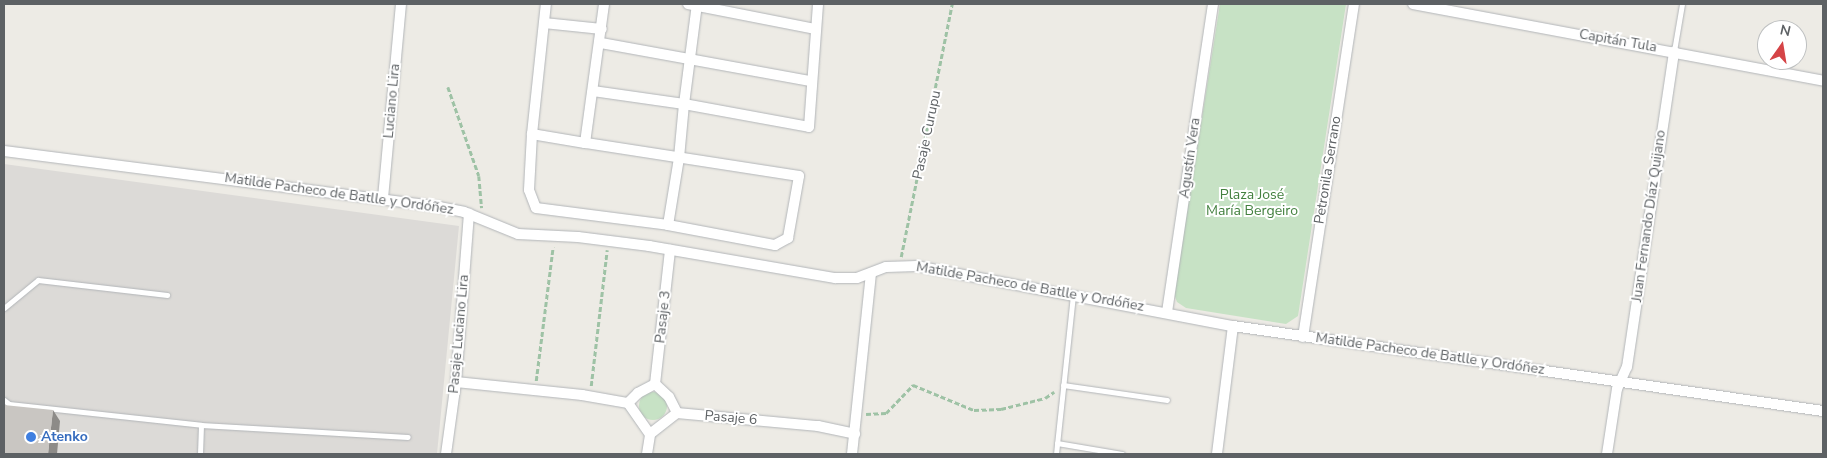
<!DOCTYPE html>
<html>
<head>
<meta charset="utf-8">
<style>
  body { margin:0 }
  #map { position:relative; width:1827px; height:458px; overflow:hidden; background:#edebe5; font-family:"Nunito Sans",sans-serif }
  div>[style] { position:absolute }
  .industrial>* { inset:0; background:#dcdad7 }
  .green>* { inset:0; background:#c7e2c5 }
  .round { border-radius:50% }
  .path>* { height:2.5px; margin-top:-1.25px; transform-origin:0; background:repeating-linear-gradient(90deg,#9ec2a5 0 5px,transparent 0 7.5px) }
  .roads { filter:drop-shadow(0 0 1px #b2b5b8) drop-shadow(0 0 1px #b2b5b8) }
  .service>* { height:5px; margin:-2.5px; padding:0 2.5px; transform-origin:2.5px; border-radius:2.5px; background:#fff }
  .minor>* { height:10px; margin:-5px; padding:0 5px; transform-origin:5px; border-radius:5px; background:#fff }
  .shaded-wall>* { inset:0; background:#8d8b88 }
  .building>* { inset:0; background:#c9c6c2 }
  .dots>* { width:14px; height:14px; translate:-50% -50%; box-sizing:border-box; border:2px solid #fff; border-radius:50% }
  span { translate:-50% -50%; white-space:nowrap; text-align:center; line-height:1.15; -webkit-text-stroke:4px #fff; paint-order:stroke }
  .street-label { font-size:14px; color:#5d6164 }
  .park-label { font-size:14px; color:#43803f }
  .shop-label { font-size:14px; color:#366cbe; font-weight:700 }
  .left { translate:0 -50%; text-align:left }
  .frame { position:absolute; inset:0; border:5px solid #5d6164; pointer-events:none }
  .north { position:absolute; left:1757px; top:20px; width:50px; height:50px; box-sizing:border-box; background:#fff; border:1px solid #bec0c1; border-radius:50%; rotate:13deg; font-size:14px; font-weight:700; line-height:20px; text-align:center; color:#5d6164 }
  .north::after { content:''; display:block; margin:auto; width:18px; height:22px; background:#d54447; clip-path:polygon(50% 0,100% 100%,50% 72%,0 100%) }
</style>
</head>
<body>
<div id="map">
  <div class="industrial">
    <i style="clip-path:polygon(4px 164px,459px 226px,437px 454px,4px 454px)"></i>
  </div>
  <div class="green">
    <i style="clip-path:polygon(1220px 4px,1346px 4px,1298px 316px,1286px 324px,1186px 308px,1177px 302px,1174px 294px)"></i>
    <i class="round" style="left:639px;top:392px;width:28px;height:28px"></i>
  </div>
  <div class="path">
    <i style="left:448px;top:87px;width:94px;rotate:70.8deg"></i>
    <i style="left:479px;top:176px;width:32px;rotate:85deg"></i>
    <i style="left:901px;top:257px;width:258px;rotate:-78.6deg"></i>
    <i style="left:536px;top:381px;width:135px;rotate:-82.8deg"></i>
    <i style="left:591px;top:386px;width:137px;rotate:-83.3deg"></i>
    <i style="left:866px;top:414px;width:20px;rotate:-3deg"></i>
    <i style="left:886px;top:413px;width:39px;rotate:-46deg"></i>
    <i style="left:913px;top:385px;width:66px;rotate:22.3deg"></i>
    <i style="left:974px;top:410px;width:27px;rotate:-2deg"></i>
    <i style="left:1001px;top:409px;width:45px;rotate:-14deg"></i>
    <i style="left:1045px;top:398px;width:11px;rotate:-34deg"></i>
  </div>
  <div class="roads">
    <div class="service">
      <i style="left:1674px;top:51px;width:48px;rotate:-80.3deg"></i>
      <i style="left:4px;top:308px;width:44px;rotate:-39.5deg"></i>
      <i style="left:38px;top:280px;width:130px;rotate:6.6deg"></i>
      <i style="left:1063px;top:385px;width:105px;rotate:8.2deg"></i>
      <i style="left:4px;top:400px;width:6px;rotate:39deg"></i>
      <i style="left:9px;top:404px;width:193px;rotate:6.2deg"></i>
      <i style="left:1057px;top:443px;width:66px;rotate:9.6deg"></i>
      <i style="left:200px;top:454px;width:29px;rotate:-88deg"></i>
      <i style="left:201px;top:425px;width:207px;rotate:3.3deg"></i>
      <i style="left:1056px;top:454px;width:159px;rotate:-83.9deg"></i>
    </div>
    <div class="minor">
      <i style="left:688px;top:4px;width:129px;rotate:11.1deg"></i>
      <i style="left:697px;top:4px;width:101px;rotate:97.4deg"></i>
      <i style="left:684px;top:104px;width:127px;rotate:10.4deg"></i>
      <i style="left:809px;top:127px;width:123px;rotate:-85.8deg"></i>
      <i style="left:1413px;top:4px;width:417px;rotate:10.6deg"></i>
      <i style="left:544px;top:23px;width:58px;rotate:5.9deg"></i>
      <i style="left:601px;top:43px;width:213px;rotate:10.3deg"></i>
      <i style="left:593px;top:91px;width:92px;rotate:8.1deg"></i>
      <i style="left:684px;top:104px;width:54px;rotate:95.3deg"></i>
      <i style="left:679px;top:158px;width:68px;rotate:99.3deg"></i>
      <i style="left:532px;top:134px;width:131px;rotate:-83.9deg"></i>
      <i style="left:585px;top:143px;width:54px;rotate:-170.4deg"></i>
      <i style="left:532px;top:134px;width:56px;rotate:93.1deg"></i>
      <i style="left:529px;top:190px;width:19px;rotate:69deg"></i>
      <i style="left:536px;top:208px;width:133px;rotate:7.3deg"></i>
      <i style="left:668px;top:225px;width:109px;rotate:10.6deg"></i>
      <i style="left:775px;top:245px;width:15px;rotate:-28deg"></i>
      <i style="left:788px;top:238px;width:63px;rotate:-79.9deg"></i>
      <i style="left:799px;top:176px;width:217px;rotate:-171.2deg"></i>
      <i style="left:585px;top:143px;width:140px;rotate:-82.2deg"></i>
      <i style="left:4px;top:151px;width:439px;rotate:7.3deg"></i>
      <i style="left:439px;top:207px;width:25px;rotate:11deg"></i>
      <i style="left:464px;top:212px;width:58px;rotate:22.2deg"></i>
      <i style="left:518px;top:234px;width:60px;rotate:2.9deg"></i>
      <i style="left:578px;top:237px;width:72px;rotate:7.2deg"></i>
      <i style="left:649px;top:246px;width:189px;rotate:9.8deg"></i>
      <i style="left:835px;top:278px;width:22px"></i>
      <i style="left:857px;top:278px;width:31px;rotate:-21deg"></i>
      <i style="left:886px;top:267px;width:31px;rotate:-2deg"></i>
      <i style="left:917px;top:266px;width:322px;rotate:10.8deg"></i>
      <i style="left:1233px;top:326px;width:596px;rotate:8.2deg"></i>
      <i style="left:383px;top:198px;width:195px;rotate:-84.7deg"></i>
      <i style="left:1167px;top:312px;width:311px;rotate:-81.5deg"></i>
      <i style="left:1303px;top:337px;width:337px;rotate:-81.3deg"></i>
      <i style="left:456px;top:382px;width:127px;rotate:5.9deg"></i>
      <i style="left:582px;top:395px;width:47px;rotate:9.9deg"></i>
      <i style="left:628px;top:403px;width:14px;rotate:-45deg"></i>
      <i style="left:638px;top:393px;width:19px;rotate:-28deg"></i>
      <i style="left:655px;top:384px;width:19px;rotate:43deg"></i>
      <i style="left:669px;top:397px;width:18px;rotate:63deg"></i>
      <i style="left:677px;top:413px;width:142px;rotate:5.3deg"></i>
      <i style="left:818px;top:426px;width:38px;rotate:12deg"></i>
      <i style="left:655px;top:384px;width:135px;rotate:-83.6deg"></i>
      <i style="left:628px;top:403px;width:38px;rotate:55deg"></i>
      <i style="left:446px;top:454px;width:73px;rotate:-82.1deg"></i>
      <i style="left:456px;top:382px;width:169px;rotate:-85.6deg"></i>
      <i style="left:647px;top:454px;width:20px;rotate:-81deg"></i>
      <i style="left:650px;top:434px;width:34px;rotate:-38deg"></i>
      <i style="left:852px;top:454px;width:181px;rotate:-84deg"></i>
      <i style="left:1217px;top:454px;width:129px;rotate:-82.9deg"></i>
      <i style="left:1607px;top:454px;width:66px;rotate:-81.3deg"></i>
      <i style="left:1617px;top:389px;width:24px;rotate:-66deg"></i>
      <i style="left:1627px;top:367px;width:319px;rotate:-81.5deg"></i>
    </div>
  </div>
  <div class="shaded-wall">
    <i style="clip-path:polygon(53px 410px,60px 421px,57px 454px,48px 454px)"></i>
  </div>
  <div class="building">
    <i style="clip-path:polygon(4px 405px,53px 410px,48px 454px,4px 454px)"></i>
  </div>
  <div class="dots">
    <i style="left:31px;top:437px;background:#3f7fe0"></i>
  </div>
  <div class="street-label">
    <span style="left:1618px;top:41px;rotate:10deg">Capitán Tula</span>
    <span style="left:392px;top:101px;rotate:-85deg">Luciano Lira</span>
    <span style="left:927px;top:135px;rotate:-78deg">Pasaje Curupu</span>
    <span style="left:1190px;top:158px;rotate:-82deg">Agustín Vera</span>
    <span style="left:1328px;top:170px;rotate:-81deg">Petronila Serrano</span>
    <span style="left:339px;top:194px;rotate:8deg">Matilde Pacheco de Batlle y Ordóñez</span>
    <span style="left:1649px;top:216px;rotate:-82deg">Juan Fernando Díaz Quijano</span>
    <span style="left:1030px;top:287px;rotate:10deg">Matilde Pacheco de Batlle y Ordóñez</span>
    <span style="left:663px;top:317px;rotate:-84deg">Pasaje 3</span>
    <span style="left:459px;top:334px;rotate:-85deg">Pasaje Luciano Lira</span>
    <span style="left:1430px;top:354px;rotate:8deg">Matilde Pacheco de Batlle y Ordóñez</span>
    <span style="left:731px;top:418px;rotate:5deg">Pasaje 6</span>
  </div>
  <div class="park-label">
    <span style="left:1252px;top:203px">Plaza José<br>María Bergeiro</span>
  </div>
  <div class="shop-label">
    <span class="left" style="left:41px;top:437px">Atenko</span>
  </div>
  <div class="frame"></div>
  <div class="north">N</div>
</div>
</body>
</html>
